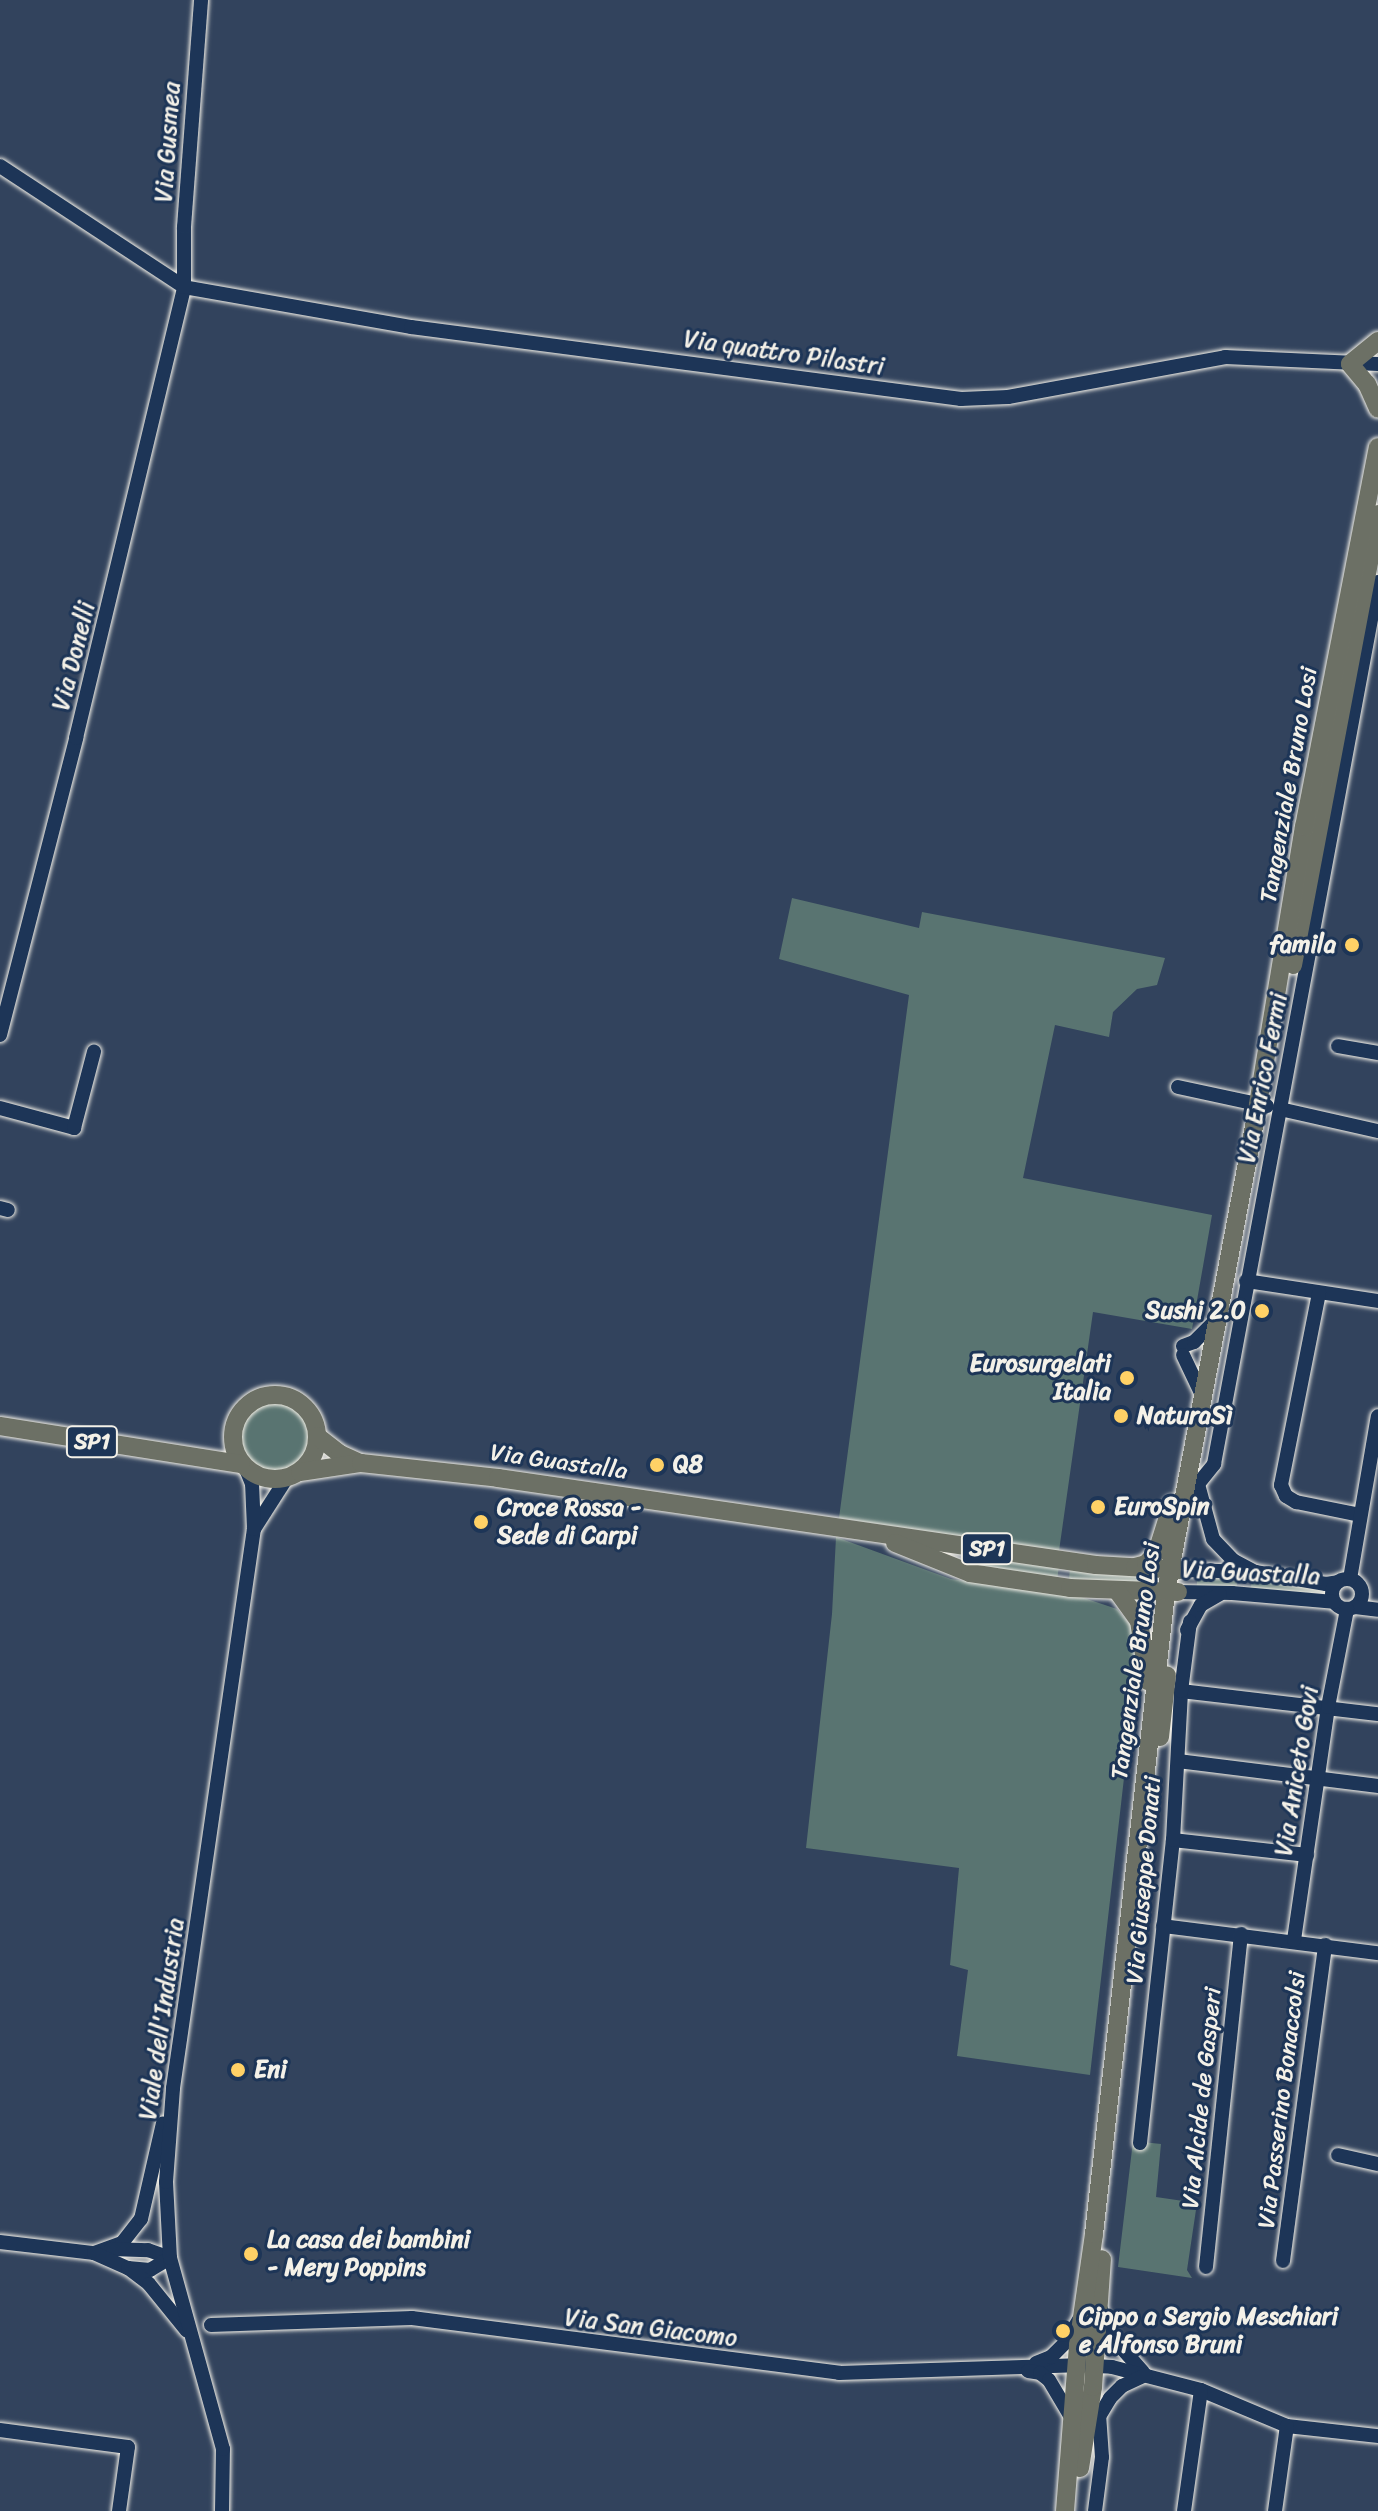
<!DOCTYPE html>
<html>
<head>
<meta charset="utf-8">
<style>
  body { margin:0 }
  #map { position:relative; width:1378px; height:2511px; overflow:hidden; background:#32435d; font-family:Sriracha,sans-serif }
  div>[style] { position:absolute }
  .green>* { inset:0; background:#597471; transform-origin:0 0 }
  .round { border-radius:50% }
  .roads { filter:drop-shadow(0 0 2px #f4f1e8) drop-shadow(0 0 2px #f4f1e8) }
  .minor>* { height:14px; margin:-7px; padding:0 7px; transform-origin:7px; border-radius:7px; background:#1d3557 }
  .minor>.ring { margin:-7px; padding:0; box-sizing:content-box; background:none; border:14px solid #1d3557; border-radius:50% }
  .major>* { height:18px; margin:-9px; padding:0 9px; transform-origin:9px; border-radius:9px; background:#6c7065 }
  .major>.ring { margin:-9px; padding:0; box-sizing:content-box; background:none; border:18px solid #6c7065; border-radius:50% }
  .dots>* { width:22px; height:22px; translate:-50% -50%; box-sizing:border-box; border:4px solid #1d3557; border-radius:50% }
  span { translate:-50% -50%; white-space:nowrap; text-align:center; line-height:1.15; -webkit-text-stroke:6px #1d3557; paint-order:stroke }
  .shield-label span { padding:2px 6px; background:#1d3557; border:2px solid; border-radius:6px; -webkit-text-stroke-width:0 }
  .shield-label { font-size:22px; color:#f4f1e8; font-weight:700 }
  .street-label { font-size:24px; color:#f4f1e8 }
  .poi-label { font-size:24px; color:#f4f1e8; font-weight:700 }
  .right { translate:-100% -50%; text-align:right }
  .left { translate:0 -50%; text-align:left }
</style>
</head>
<body>
<div id="map">
  <div class="green">
    <i style="clip-path:polygon(792px 898px,919px 928px,922px 912px,1165px 958px,1157px 985px,1137px 989px,1113px 1012px,1109px 1037px,1055px 1025px,1023px 1178px,1212px 1215px,1192px 1329px,1093px 1312px,1059px 1551px,839px 1518px,909px 995px,779px 959px)"></i>
    <i class="round" style="left:239px;top:1402px;width:70px;height:70px"></i>
    <i style="clip-path:polygon(836px 1537px,951px 1579px,1081px 1597px,1117px 1609px,1134px 1629px,1139px 1647px,1090px 2075px,957px 2056px,968px 1970px,950px 1965px,959px 1868px,806px 1848px,832px 1614px)"></i>
    <i style="clip-path:polygon(973px 1553px,1059px 1565px,1057px 1582px,973px 1567px)"></i>
    <i style="clip-path:polygon(1070px 1567px,1147px 1575px,1147px 1584px,1069px 1580px)"></i>
    <i style="left:1197px;top:1578px;width:40px;height:8px;rotate:1deg"></i>
    <i style="left:1252px;top:1578px;width:71px;height:10px;rotate:6deg"></i>
    <i style="clip-path:polygon(1133px 2141px,1161px 2144px,1156px 2197px,1197px 2203px,1187px 2270px,1192px 2278px,1118px 2267px)"></i>
  </div>
  <div class="roads">
    <div class="minor">
      <i style="left:0;top:166px;width:220px;rotate:33.3deg"></i>
      <i style="left:184px;top:287px;width:230px;rotate:10deg"></i>
      <i style="left:411px;top:327px;width:555px;rotate:7.46deg"></i>
      <i style="left:961px;top:399px;width:47px;rotate:-2.4deg"></i>
      <i style="left:1008px;top:397px;width:221px;rotate:-10.4deg"></i>
      <i style="left:1225px;top:357px;width:153px;rotate:2.6deg"></i>
      <i style="left:0;top:1035px;width:307px;rotate:-75.6deg"></i>
      <i style="left:76px;top:738px;width:464px;rotate:-76.5deg"></i>
      <i style="left:184px;top:287px;width:60px;rotate:-90deg"></i>
      <i style="left:184px;top:227px;width:228px;rotate:-85.7deg"></i>
      <i style="left:1338px;top:1046px;width:41px;rotate:9.9deg"></i>
      <i style="left:1178px;top:1087px;width:91px;rotate:12.1deg"></i>
      <i style="left:0;top:1108px;width:77px;rotate:15.1deg"></i>
      <i style="left:74px;top:1128px;width:79px;rotate:-75.3deg"></i>
      <i style="left:1280px;top:1109px;width:100px;rotate:12.7deg"></i>
      <i style="left:0;top:1208px;width:8px;rotate:14deg"></i>
      <i style="left:1246px;top:1281px;width:134px;rotate:8.6deg"></i>
      <i style="left:1319px;top:1293px;width:196px;rotate:101.2deg"></i>
      <i style="left:1281px;top:1485px;width:12px;rotate:66deg"></i>
      <i style="left:1286px;top:1496px;width:12px;rotate:31deg"></i>
      <i style="left:1296px;top:1502px;width:65px;rotate:11.5deg"></i>
      <i style="left:1183px;top:1346px;width:12px;rotate:-20deg"></i>
      <i style="left:1194px;top:1342px;width:33px;rotate:-45deg"></i>
      <i style="left:1183px;top:1355px;width:44px;rotate:64.6deg"></i>
      <i style="left:254px;top:1529px;width:59px;rotate:-57.4deg"></i>
      <i style="left:1182px;top:1570px;width:73px;rotate:1.6deg"></i>
      <i style="left:1255px;top:1572px;width:72px;rotate:9.6deg"></i>
      <i style="left:1326px;top:1584px;width:12px;rotate:-9deg"></i>
      <i style="left:1255px;top:1572px;width:24px;rotate:-152deg"></i>
      <i style="left:1234px;top:1561px;width:30px;rotate:-134deg"></i>
      <i style="left:1213px;top:1539px;width:57px;rotate:-105.3deg"></i>
      <i style="left:1198px;top:1484px;width:26px;rotate:-51deg"></i>
      <i style="left:1214px;top:1464px;width:897px;rotate:-79.47deg"></i>
      <i class="ring" style="left:1332px;top:1579px;width:16px;height:16px"></i>
      <i style="left:1350px;top:1579px;width:165px;rotate:-80.3deg"></i>
      <i style="left:1178px;top:1592px;width:54px;rotate:1.1deg"></i>
      <i style="left:1232px;top:1593px;width:102px;rotate:5deg"></i>
      <i style="left:1355px;top:1607px;width:23px;rotate:7deg"></i>
      <i style="left:1187px;top:1630px;width:29px;rotate:-61deg"></i>
      <i style="left:1201px;top:1605px;width:22px;rotate:-30deg"></i>
      <i style="left:1181px;top:1691px;width:198px;rotate:6.7deg"></i>
      <i style="left:1178px;top:1761px;width:202px;rotate:7.1deg"></i>
      <i style="left:1173px;top:1840px;width:135px;rotate:6.4deg"></i>
      <i style="left:1163px;top:1926px;width:217px;rotate:7.2deg"></i>
      <i style="left:1294px;top:1940px;width:235px;rotate:-81.7deg"></i>
      <i style="left:1328px;top:1707px;width:100px;rotate:-79deg"></i>
      <i style="left:1140px;top:2143px;width:305px;rotate:-83.8deg"></i>
      <i style="left:1173px;top:1840px;width:149px;rotate:-86.9deg"></i>
      <i style="left:1181px;top:1691px;width:70px;rotate:-82.6deg"></i>
      <i style="left:1338px;top:2155px;width:41px;rotate:12.7deg"></i>
      <i style="left:0;top:2242px;width:95px;rotate:6.7deg"></i>
      <i style="left:94px;top:2253px;width:30px;rotate:-20deg"></i>
      <i style="left:122px;top:2243px;width:31px;rotate:-52deg"></i>
      <i style="left:141px;top:2219px;width:98px;rotate:-77.1deg"></i>
      <i style="left:111px;top:2249px;width:37px;rotate:2deg"></i>
      <i style="left:148px;top:2250px;width:23px;rotate:20deg"></i>
      <i style="left:170px;top:2258px;width:23px;rotate:149deg"></i>
      <i style="left:150px;top:2270px;width:22px;rotate:-175deg"></i>
      <i style="left:94px;top:2253px;width:37px;rotate:24deg"></i>
      <i style="left:128px;top:2268px;width:26px;rotate:37deg"></i>
      <i style="left:149px;top:2284px;width:60px;rotate:51deg"></i>
      <i style="left:1283px;top:2261px;width:319px;rotate:-82.4deg"></i>
      <i style="left:1206px;top:2267px;width:335px;rotate:-84deg"></i>
      <i style="left:1100px;top:2307px;width:31px;rotate:69deg"></i>
      <i style="left:1111px;top:2336px;width:48px;rotate:48.4deg"></i>
      <i style="left:211px;top:2325px;width:201px;rotate:-2deg"></i>
      <i style="left:412px;top:2318px;width:431px;rotate:7.3deg"></i>
      <i style="left:839px;top:2373px;width:237px;rotate:-1.9deg"></i>
      <i style="left:1076px;top:2365px;width:36px;rotate:3deg"></i>
      <i style="left:1112px;top:2367px;width:92px;rotate:14.5deg"></i>
      <i style="left:1201px;top:2390px;width:93px;rotate:22.7deg"></i>
      <i style="left:1287px;top:2426px;width:92px;rotate:6.3deg"></i>
      <i style="left:1036px;top:2363px;width:16px;rotate:-22deg"></i>
      <i style="left:1051px;top:2357px;width:20px;rotate:-45deg"></i>
      <i style="left:1065px;top:2343px;width:27px;rotate:-59deg"></i>
      <i style="left:1028px;top:2371px;width:12px;rotate:9deg"></i>
      <i style="left:1040px;top:2373px;width:11px;rotate:38deg"></i>
      <i style="left:1049px;top:2380px;width:43px;rotate:59.3deg"></i>
      <i style="left:1094px;top:2425px;width:31px;rotate:-59deg"></i>
      <i style="left:1110px;top:2398px;width:17px;rotate:-45deg"></i>
      <i style="left:1122px;top:2386px;width:26px;rotate:-25deg"></i>
      <i style="left:0;top:2430px;width:129px;rotate:7.6deg"></i>
      <i style="left:128px;top:2447px;width:65px;rotate:98deg"></i>
      <i style="left:222px;top:2511px;width:62px;rotate:-89.1deg"></i>
      <i style="left:223px;top:2449px;width:198px;rotate:-105.5deg"></i>
      <i style="left:170px;top:2258px;width:76px;rotate:-93deg"></i>
      <i style="left:166px;top:2182px;width:94px;rotate:-85.7deg"></i>
      <i style="left:173px;top:2088px;width:565px;rotate:-81.76deg"></i>
      <i style="left:254px;top:1529px;width:45px;rotate:-92.5deg"></i>
      <i style="left:252px;top:1484px;width:16px;rotate:-112deg"></i>
      <i style="left:1095px;top:2511px;width:54px;rotate:-82.6deg"></i>
      <i style="left:1102px;top:2457px;width:39px;rotate:-94deg"></i>
      <i style="left:1184px;top:2511px;width:122px;rotate:-82deg"></i>
      <i style="left:1275px;top:2511px;width:86px;rotate:-82deg"></i>
    </div>
    <div class="major">
      <i style="left:1378px;top:341px;width:36px;rotate:141deg"></i>
      <i style="left:1350px;top:364px;width:26px;rotate:50deg"></i>
      <i style="left:1367px;top:384px;width:27px;rotate:66deg"></i>
      <i style="left:1293px;top:965px;width:459px;rotate:-79.3deg"></i>
      <i class="ring" style="left:233px;top:1395px;width:66px;height:66px"></i>
      <i style="left:0;top:1426px;width:244px;rotate:9deg"></i>
      <i style="left:317px;top:1436px;width:29px;rotate:38deg"></i>
      <i style="left:340px;top:1454px;width:20px;rotate:24deg"></i>
      <i style="left:300px;top:1472px;width:62px;rotate:-8.4deg"></i>
      <i style="left:361px;top:1463px;width:138px;rotate:6.2deg"></i>
      <i style="left:498px;top:1478px;width:604px;rotate:8.28deg"></i>
      <i style="left:1096px;top:1565px;width:84px;rotate:3.4deg"></i>
      <i style="left:895px;top:1543px;width:81px;rotate:21.8deg"></i>
      <i style="left:970px;top:1573px;width:101px;rotate:8.5deg"></i>
      <i style="left:1070px;top:1588px;width:108px;rotate:2.1deg"></i>
      <i style="left:1135px;top:1567px;width:11px;rotate:-15deg"></i>
      <i style="left:1146px;top:1564px;width:16px;rotate:-47deg"></i>
      <i style="left:1157px;top:1552px;width:50px;rotate:-72.6deg"></i>
      <i style="left:1118px;top:1592px;width:36px;rotate:54deg"></i>
      <i style="left:1139px;top:1621px;width:61px;rotate:81.5deg"></i>
      <i style="left:1160px;top:1737px;width:62px;rotate:-83.6deg"></i>
      <i style="left:1080px;top:2468px;width:82px;rotate:-80.9deg"></i>
      <i style="left:1093px;top:2387px;width:128px;rotate:-86deg"></i>
      <i style="left:1065px;top:2511px;width:167px;rotate:-85.5deg"></i>
      <i style="left:1078px;top:2345px;width:112px;rotate:-81.8deg"></i>
      <i style="left:1094px;top:2234px;width:646px;rotate:-83.6deg"></i>
      <i style="left:1166px;top:1592px;width:497px;rotate:-79.3deg"></i>
      <i style="left:1258px;top:1104px;width:281px;rotate:-80.6deg"></i>
      <i style="left:1304px;top:827px;width:387px;rotate:-79deg"></i>
    </div>
  </div>
  <div class="dots">
    <i style="left:1352px;top:945px;background:#ffd166"></i>
    <i style="left:1262px;top:1311px;background:#ffd166"></i>
    <i style="left:1127px;top:1378px;background:#ffd166"></i>
    <i style="left:1121px;top:1416px;background:#ffd166"></i>
    <i style="left:657px;top:1465px;background:#ffd166"></i>
    <i style="left:1098px;top:1507px;background:#ffd166"></i>
    <i style="left:481px;top:1522px;background:#ffd166"></i>
    <i style="left:238px;top:2070px;background:#ffd166"></i>
    <i style="left:251px;top:2254px;background:#ffd166"></i>
    <i style="left:1063px;top:2331px;background:#ffd166"></i>
  </div>
  <div class="shield-label">
    <span style="left:92px;top:1442px">SP1</span>
    <span style="left:987px;top:1549px">SP1</span>
  </div>
  <div class="street-label">
    <span style="left:168px;top:142px;rotate:-86deg">Via Gusmea</span>
    <span style="left:784px;top:353px;rotate:8deg">Via quattro Pilastri</span>
    <span style="left:74px;top:656px;rotate:-76deg">Via Donelli</span>
    <span style="left:1289px;top:785px;rotate:-80deg">Tangenziale Bruno Losi</span>
    <span style="left:1263px;top:1078px;rotate:-79deg">Via Enrico Fermi</span>
    <span style="left:559px;top:1462px;rotate:8deg">Via Guastalla</span>
    <span style="left:1251px;top:1573px;rotate:3deg">Via Guastalla</span>
    <span style="left:1136px;top:1661px;rotate:-82deg">Tangenziale Bruno Losi</span>
    <span style="left:1297px;top:1771px;rotate:-81deg">Via Aniceto Govi</span>
    <span style="left:1144px;top:1880px;rotate:-85deg">Via Giuseppe Donati</span>
    <span style="left:162px;top:2019px;rotate:-82deg">Viale dell'Industria</span>
    <span style="left:1202px;top:2098px;rotate:-84deg">Via Alcide de Gasperi</span>
    <span style="left:1282px;top:2100px;rotate:-83deg">Via Passerino Bonaccolsi</span>
    <span style="left:651px;top:2328px;rotate:7deg">Via San Giacomo</span>
  </div>
  <div class="poi-label">
    <span class="right" style="left:1336px;top:945px">famila</span>
    <span class="right" style="left:1246px;top:1311px">Sushi 2.0</span>
    <span class="right" style="left:1111px;top:1378px">Eurosurgelati<br>Italia</span>
    <span class="left" style="left:1137px;top:1416px">NaturaSì</span>
    <span class="left" style="left:673px;top:1465px">Q8</span>
    <span class="left" style="left:1114px;top:1507px">EuroSpin</span>
    <span class="left" style="left:497px;top:1522px">Croce Rossa -<br>Sede di Carpi</span>
    <span class="left" style="left:254px;top:2070px">Eni</span>
    <span class="left" style="left:267px;top:2254px">La casa dei bambini<br>- Mery Poppins</span>
    <span class="left" style="left:1079px;top:2331px">Cippo a Sergio Meschiari<br>e Alfonso Bruni</span>
  </div>
</div>
</body>
</html>
